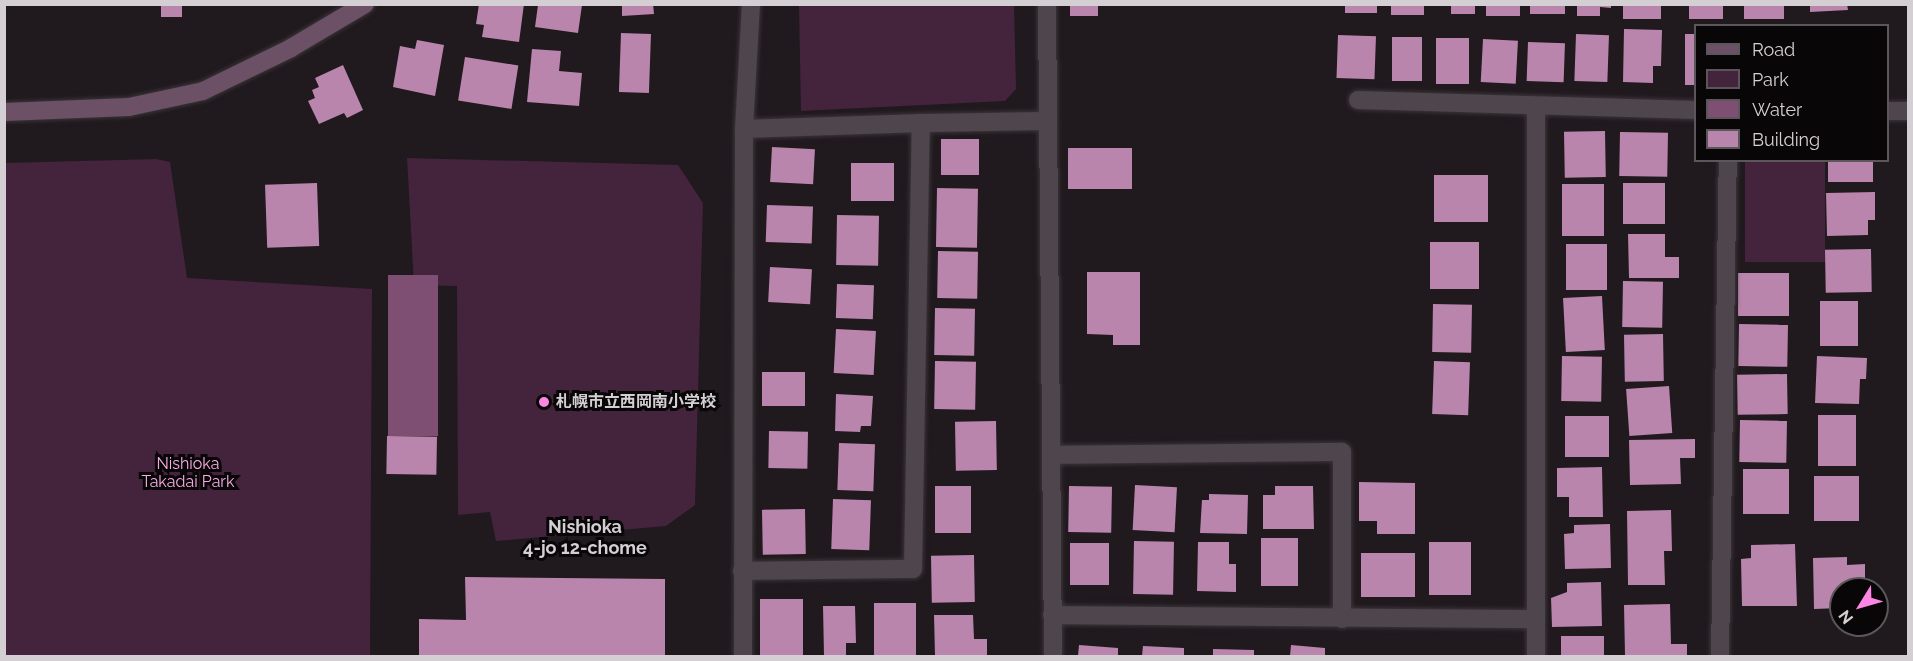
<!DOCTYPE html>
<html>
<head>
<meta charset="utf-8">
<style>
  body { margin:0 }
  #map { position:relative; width:1913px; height:661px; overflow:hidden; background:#20191e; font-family:Raleway,"Noto Sans JP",sans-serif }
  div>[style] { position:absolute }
  .green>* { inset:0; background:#44233d; transform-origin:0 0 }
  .water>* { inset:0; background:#7f4e73; transform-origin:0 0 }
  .building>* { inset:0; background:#ba85ac; transform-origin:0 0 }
  .roads { filter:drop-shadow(0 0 2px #3a3539) drop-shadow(0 0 2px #3a3539) }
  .street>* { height:18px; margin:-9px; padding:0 9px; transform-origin:9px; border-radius:9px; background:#4e464c }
  .secondary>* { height:18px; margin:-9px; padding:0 9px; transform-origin:9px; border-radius:9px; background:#6c5166 }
  .dots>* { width:16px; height:16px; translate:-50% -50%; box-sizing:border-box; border:3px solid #080607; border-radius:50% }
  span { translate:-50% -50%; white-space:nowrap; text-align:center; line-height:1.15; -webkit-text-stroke:6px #080607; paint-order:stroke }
  .poi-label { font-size:16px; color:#d4cfd3; font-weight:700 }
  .left { translate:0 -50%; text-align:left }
  .park-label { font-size:16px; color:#f8ace4 }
  .neighbourhood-label { font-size:18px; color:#d4cfd3; font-weight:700 }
  .frame { position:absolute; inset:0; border:6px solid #d4cfd3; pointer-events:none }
  .legend { position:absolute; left:1694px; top:24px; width:195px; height:138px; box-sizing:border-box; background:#080607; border:2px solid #5a5659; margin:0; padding:8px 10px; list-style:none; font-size:18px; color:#d4cfd3 }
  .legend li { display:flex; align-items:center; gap:12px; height:30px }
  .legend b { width:30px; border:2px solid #5a5659 }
  .north { position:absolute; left:1829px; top:577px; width:60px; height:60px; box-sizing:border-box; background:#080607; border:2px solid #5a5659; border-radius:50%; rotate:233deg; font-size:16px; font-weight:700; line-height:24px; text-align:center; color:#d4cfd3 }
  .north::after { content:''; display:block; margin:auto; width:21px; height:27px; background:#fd86e2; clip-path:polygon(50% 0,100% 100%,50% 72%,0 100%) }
</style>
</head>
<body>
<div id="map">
  <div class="green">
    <i style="clip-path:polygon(799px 5px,1014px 5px,1016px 89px,1005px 101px,801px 111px)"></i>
    <i style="clip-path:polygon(407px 158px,678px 165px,703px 203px,695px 505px,666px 526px,496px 541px,490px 512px,458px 515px,457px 286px,414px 285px)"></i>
    <i style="clip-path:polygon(156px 159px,170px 162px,187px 278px,372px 289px,370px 656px,5px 656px,5px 163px)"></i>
    <i style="left:1745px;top:161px;width:80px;height:101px"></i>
  </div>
  <div class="water">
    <i style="left:388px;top:275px;width:50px;height:161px"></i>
  </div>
  <div class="building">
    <i style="left:161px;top:4px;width:21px;height:13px"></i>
    <i style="clip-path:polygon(479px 4px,524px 4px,519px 42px,482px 37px,484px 25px,476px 24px)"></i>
    <i style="clip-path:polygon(622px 4px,653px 4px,654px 14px,622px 16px)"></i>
    <i style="left:1070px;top:4px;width:28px;height:12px"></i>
    <i style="left:1345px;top:4px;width:32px;height:9px"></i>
    <i style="left:1391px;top:4px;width:33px;height:11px"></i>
    <i style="left:1451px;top:4px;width:24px;height:10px"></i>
    <i style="left:1486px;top:4px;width:34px;height:12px"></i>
    <i style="left:1530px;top:4px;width:35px;height:10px"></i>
    <i style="clip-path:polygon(1577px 4px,1611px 4px,1611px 8px,1600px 7px,1600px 16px,1577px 16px)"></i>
    <i style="left:1623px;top:4px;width:38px;height:15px"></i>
    <i style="left:1689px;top:4px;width:34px;height:15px"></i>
    <i style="clip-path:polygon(1810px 4px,1847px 4px,1848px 10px,1810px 12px)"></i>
    <i style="clip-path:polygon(538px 5px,582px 5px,578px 33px,535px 27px)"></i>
    <i style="left:1744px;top:5px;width:40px;height:14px"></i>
    <i style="clip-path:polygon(1624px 29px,1662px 30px,1661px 66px,1653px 66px,1653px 83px,1623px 82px)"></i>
    <i style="left:621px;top:33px;width:30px;height:59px;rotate:2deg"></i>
    <i style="left:1576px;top:34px;width:33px;height:47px;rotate:2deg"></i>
    <i style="left:1685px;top:34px;width:11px;height:51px"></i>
    <i style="left:1338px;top:35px;width:38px;height:43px;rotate:2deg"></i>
    <i style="left:1392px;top:37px;width:30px;height:44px"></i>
    <i style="left:1469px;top:38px;width:46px;height:33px;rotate:90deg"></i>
    <i style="left:1483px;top:39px;width:35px;height:43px;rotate:3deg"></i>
    <i style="clip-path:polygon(417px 40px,444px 45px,435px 96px,393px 87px,400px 46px,415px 49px)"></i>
    <i style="left:1528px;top:42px;width:37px;height:39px;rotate:2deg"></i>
    <i style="clip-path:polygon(532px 49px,561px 51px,559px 71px,582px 73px,579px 106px,527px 102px)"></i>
    <i style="left:465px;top:57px;width:54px;height:44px;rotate:9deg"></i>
    <i style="clip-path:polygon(343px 65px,363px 110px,347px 118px,344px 113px,319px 124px,308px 101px,315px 98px,312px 90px,319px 87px,315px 78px)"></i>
    <i style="left:1605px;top:131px;width:46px;height:41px;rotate:89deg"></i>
    <i style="left:1620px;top:132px;width:48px;height:44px;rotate:1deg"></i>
    <i style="left:941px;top:139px;width:38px;height:36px"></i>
    <i style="left:772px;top:147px;width:43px;height:35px;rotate:3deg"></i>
    <i style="left:1068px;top:148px;width:64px;height:41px"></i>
    <i style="left:1828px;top:160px;width:45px;height:22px"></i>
    <i style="left:851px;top:163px;width:43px;height:38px"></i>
    <i style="left:1434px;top:175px;width:54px;height:47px"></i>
    <i style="left:317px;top:183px;width:63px;height:52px;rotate:88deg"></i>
    <i style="left:1623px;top:183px;width:42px;height:41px"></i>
    <i style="left:1562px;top:184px;width:42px;height:52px"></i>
    <i style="left:937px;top:188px;width:41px;height:59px;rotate:1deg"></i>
    <i style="clip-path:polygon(1875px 192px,1875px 220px,1868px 220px,1868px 235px,1827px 236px,1826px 193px)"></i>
    <i style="left:767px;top:205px;width:46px;height:37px;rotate:2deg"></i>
    <i style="left:837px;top:215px;width:42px;height:50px;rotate:1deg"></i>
    <i style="clip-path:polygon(1628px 234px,1665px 234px,1665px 257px,1679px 257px,1679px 278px,1629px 278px)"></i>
    <i style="left:1479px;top:242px;width:47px;height:49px;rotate:90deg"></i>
    <i style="left:1566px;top:244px;width:41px;height:46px"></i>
    <i style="left:1871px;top:249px;width:43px;height:46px;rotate:89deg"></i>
    <i style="left:938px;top:251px;width:40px;height:47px;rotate:1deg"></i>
    <i style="left:770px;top:267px;width:42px;height:35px;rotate:3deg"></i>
    <i style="clip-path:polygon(1087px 272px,1140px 272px,1140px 345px,1113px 345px,1113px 335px,1087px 334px)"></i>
    <i style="left:1738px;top:273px;width:51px;height:43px"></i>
    <i style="left:1623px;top:281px;width:40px;height:46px;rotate:1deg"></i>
    <i style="left:837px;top:284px;width:37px;height:34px;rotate:2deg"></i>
    <i style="left:1602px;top:296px;width:54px;height:39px;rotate:87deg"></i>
    <i style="left:1820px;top:301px;width:38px;height:45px"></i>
    <i style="left:1433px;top:304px;width:39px;height:48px;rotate:1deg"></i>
    <i style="left:935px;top:308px;width:40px;height:47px;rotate:1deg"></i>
    <i style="left:1739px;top:324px;width:49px;height:42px;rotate:1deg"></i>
    <i style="left:836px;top:329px;width:40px;height:44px;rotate:3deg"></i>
    <i style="left:1663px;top:334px;width:47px;height:39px;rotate:89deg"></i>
    <i style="left:1562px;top:356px;width:40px;height:45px;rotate:1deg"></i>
    <i style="clip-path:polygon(1817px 356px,1867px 358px,1866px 379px,1860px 379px,1859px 404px,1815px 403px)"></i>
    <i style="left:935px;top:361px;width:41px;height:48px;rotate:1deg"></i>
    <i style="left:1434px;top:361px;width:36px;height:53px;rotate:2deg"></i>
    <i style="left:762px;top:372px;width:43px;height:34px"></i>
    <i style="left:1787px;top:374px;width:40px;height:50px;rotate:89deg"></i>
    <i style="left:1669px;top:386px;width:47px;height:43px;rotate:86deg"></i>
    <i style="clip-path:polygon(836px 394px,873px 396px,871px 426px,861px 426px,860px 432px,835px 431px)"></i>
    <i style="left:1818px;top:415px;width:38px;height:51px"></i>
    <i style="left:1565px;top:416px;width:44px;height:41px"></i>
    <i style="left:1740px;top:420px;width:47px;height:42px;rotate:1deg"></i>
    <i style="left:996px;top:421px;width:49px;height:41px;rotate:89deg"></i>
    <i style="left:769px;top:431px;width:39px;height:37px;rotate:1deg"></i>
    <i style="left:387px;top:436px;width:50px;height:38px;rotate:1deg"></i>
    <i style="clip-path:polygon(1695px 439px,1695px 458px,1680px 458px,1681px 484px,1630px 485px,1629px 440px)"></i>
    <i style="left:839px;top:443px;width:36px;height:47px;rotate:2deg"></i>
    <i style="clip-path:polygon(1602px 467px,1603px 517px,1569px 517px,1569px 497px,1557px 497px,1557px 468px)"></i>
    <i style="left:1743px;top:469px;width:46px;height:45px"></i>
    <i style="left:1814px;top:476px;width:45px;height:45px"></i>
    <i style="clip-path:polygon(1359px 482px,1415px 483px,1415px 534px,1377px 534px,1377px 521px,1359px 521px)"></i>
    <i style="left:1135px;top:485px;width:42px;height:45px;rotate:3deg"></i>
    <i style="left:935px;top:486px;width:36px;height:47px"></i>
    <i style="left:1069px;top:486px;width:43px;height:46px;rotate:1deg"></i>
    <i style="clip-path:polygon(1275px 486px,1313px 486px,1314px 529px,1263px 529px,1263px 495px,1275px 495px)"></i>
    <i style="clip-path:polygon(1209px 494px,1248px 495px,1247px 534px,1200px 533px,1202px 500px,1209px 500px)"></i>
    <i style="left:833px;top:499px;width:38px;height:50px;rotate:2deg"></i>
    <i style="left:805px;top:509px;width:45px;height:43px;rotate:89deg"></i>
    <i style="clip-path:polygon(1671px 510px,1672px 551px,1664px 551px,1665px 585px,1628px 585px,1627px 511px)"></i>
    <i style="clip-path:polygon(1610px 524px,1611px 568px,1565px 569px,1564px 534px,1574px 533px,1574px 525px)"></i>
    <i style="left:1261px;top:538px;width:37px;height:48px"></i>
    <i style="left:1134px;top:541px;width:40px;height:53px;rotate:1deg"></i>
    <i style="clip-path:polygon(1198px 542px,1229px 542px,1229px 564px,1236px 564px,1236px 592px,1197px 591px)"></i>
    <i style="left:1429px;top:542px;width:42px;height:53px"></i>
    <i style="left:1070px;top:543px;width:39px;height:42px"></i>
    <i style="clip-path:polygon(1795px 544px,1797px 606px,1742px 606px,1741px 559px,1751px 558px,1751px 545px)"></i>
    <i style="left:1361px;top:553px;width:54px;height:44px"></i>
    <i style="left:974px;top:555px;width:47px;height:43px;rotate:89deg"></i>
    <i style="clip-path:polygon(1847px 557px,1847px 565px,1865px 564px,1865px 589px,1841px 589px,1841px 608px,1814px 609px,1813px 558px)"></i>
    <i style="clip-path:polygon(465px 577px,665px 579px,665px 656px,419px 656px,419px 619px,466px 620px)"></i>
    <i style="clip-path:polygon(1601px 582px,1602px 626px,1552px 627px,1551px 598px,1567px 592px,1567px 583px)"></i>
    <i style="left:760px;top:599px;width:43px;height:57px"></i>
    <i style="left:874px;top:603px;width:42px;height:53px"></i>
    <i style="clip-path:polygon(1670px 604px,1671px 644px,1687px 644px,1687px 656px,1625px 656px,1624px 605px)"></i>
    <i style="clip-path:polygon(823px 606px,855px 606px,856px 643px,846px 643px,846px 656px,824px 656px)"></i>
    <i style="clip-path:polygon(934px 615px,973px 615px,974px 639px,987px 639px,987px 656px,935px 656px)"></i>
    <i style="left:1604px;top:636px;width:20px;height:43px;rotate:90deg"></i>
    <i style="clip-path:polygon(1079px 645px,1118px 648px,1118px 656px,1078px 656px)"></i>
    <i style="clip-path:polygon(1291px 645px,1325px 648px,1325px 656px,1290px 656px)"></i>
    <i style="clip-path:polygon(1143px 646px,1184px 648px,1184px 656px,1142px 656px)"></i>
    <i style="clip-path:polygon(1213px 649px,1254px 650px,1254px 656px,1213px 656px)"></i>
  </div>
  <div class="roads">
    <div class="street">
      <i style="left:1047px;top:4px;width:652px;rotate:89.47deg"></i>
      <i style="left:1358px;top:100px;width:338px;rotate:1.7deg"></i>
      <i style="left:1536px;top:107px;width:549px;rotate:90deg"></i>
      <i style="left:1888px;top:111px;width:20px"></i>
      <i style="left:744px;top:129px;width:177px;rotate:-1.9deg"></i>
      <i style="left:1051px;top:455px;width:291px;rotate:-0.6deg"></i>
      <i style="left:1342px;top:452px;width:167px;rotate:90deg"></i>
      <i style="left:742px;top:571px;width:171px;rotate:-0.7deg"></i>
      <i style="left:913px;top:569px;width:446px;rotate:-89deg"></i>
      <i style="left:921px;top:123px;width:127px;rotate:-0.9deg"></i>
      <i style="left:1052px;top:615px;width:484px;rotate:0.5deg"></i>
      <i style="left:743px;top:656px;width:527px;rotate:-89.89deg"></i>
      <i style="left:744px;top:129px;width:125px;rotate:-86.8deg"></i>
      <i style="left:1720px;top:656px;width:496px;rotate:-89.1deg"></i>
    </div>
    <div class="secondary">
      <i style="left:4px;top:112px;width:125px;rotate:-2.3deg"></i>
      <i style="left:129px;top:107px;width:76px;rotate:-12.2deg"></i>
      <i style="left:203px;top:91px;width:98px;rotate:-26deg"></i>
      <i style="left:291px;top:48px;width:86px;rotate:-30.7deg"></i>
    </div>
  </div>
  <div class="dots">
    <i style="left:544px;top:402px;background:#fd86e2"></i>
  </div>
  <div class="poi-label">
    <span class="left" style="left:556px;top:402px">札幌市立西岡南小学校</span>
  </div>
  <div class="park-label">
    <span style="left:188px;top:473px">Nishioka<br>Takadai Park</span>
  </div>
  <div class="neighbourhood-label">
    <span style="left:585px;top:538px">Nishioka<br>4-jo 12-chome</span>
  </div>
  <div class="frame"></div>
  <ul class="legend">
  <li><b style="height:8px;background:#6c5166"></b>Road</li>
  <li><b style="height:16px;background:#44233d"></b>Park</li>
  <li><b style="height:16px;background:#7f4e73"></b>Water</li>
  <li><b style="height:16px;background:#ba85ac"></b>Building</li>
  </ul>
  <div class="north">N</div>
</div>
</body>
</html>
